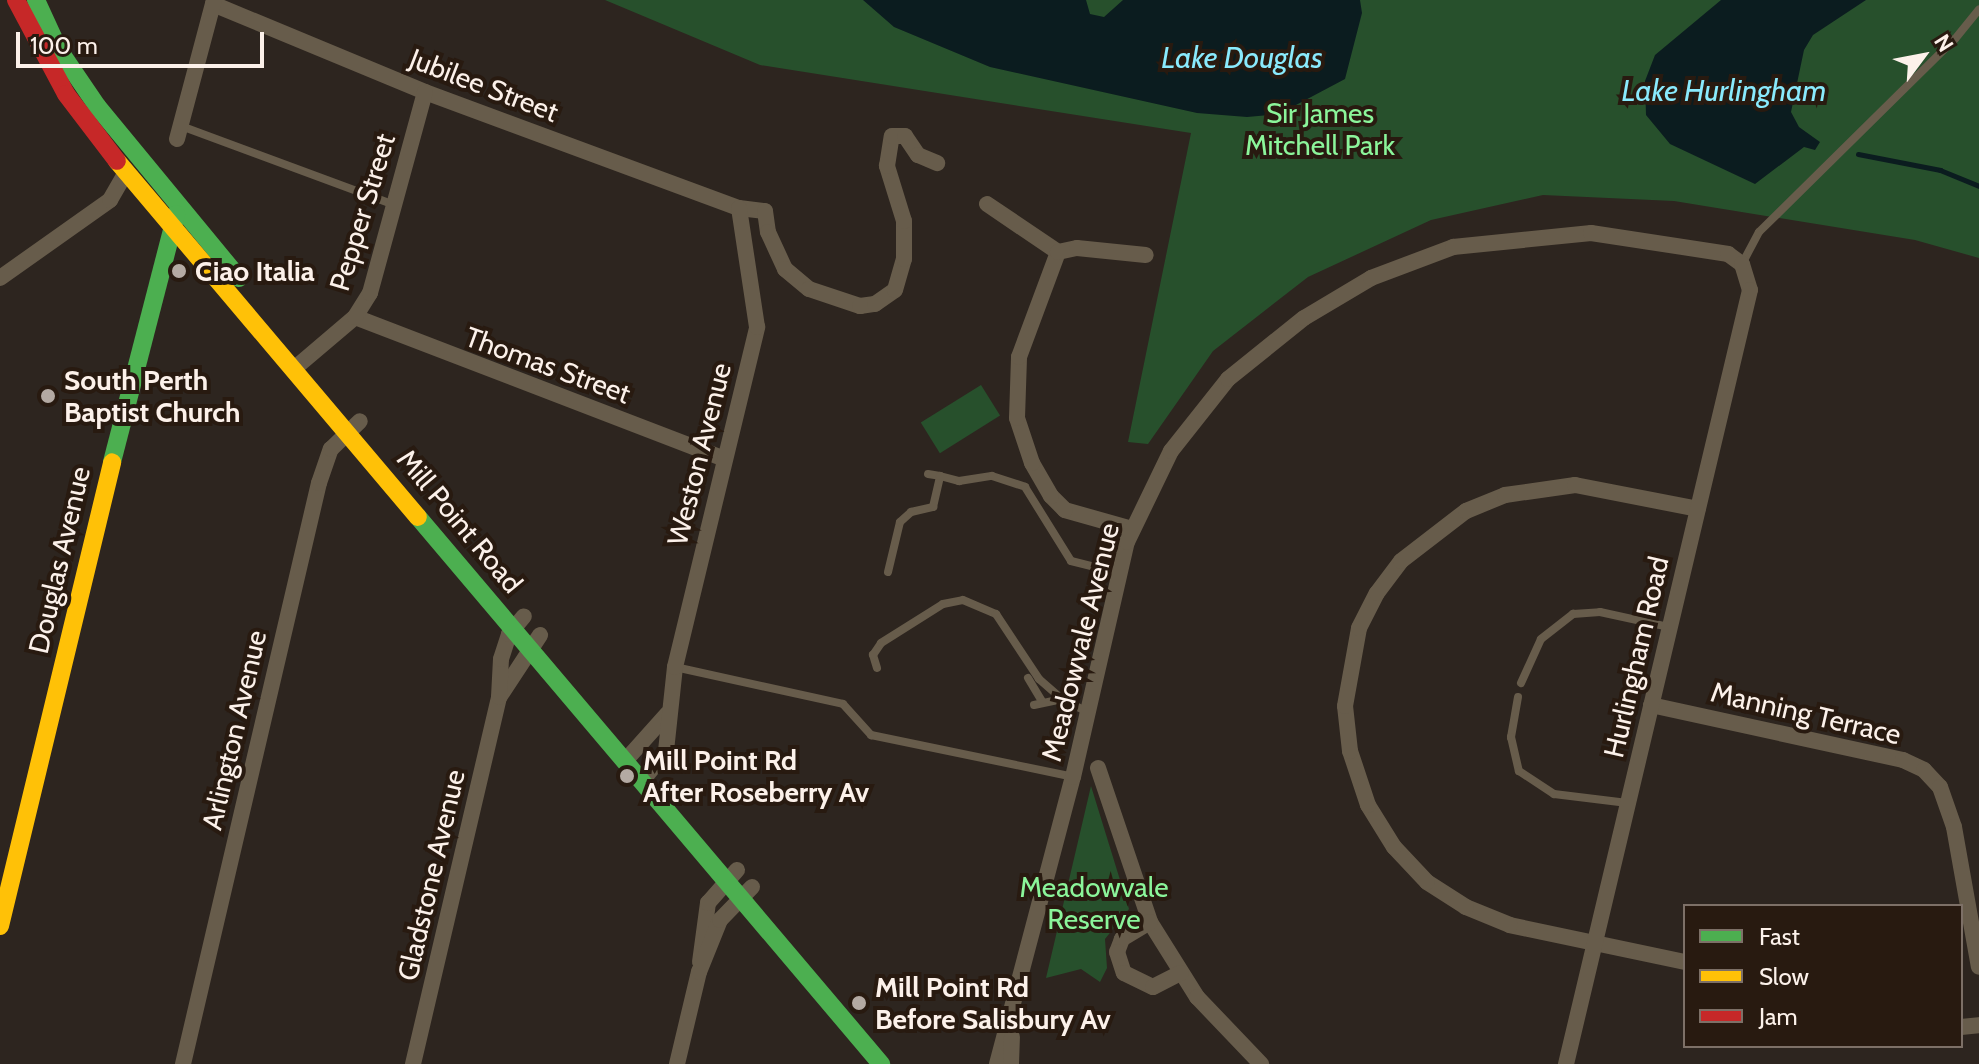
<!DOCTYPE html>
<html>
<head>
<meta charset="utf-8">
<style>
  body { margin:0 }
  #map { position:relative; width:1979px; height:1064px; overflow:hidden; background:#2d251f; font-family:Cabin,sans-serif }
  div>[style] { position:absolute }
  .green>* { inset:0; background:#27502c; transform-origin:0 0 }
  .water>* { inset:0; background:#0b1c1f }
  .stream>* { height:5px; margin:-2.5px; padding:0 2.5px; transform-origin:2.5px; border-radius:2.5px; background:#0b1c1f }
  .lane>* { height:8px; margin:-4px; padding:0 4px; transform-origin:4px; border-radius:4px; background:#675c4b }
  .street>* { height:16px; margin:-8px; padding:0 8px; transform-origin:8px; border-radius:8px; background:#675c4b }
  .fast>* { height:18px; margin:-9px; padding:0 9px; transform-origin:9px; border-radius:9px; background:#4caf50 }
  .slow>* { height:18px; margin:-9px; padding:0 9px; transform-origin:9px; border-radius:9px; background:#ffc107 }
  .jam>* { height:18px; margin:-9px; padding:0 9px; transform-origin:9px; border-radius:9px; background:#c62828 }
  .dots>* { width:22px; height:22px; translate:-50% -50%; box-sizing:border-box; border:4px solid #281a10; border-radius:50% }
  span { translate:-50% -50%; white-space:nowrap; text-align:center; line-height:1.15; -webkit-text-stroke:8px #281a10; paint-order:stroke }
  .street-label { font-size:28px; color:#fcf1ea }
  .park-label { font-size:28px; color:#8bf59a }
  .poi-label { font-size:28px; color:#fcf1ea; font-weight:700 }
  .left { translate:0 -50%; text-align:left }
  .water-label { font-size:30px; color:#89eafd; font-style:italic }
  .legend { position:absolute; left:1683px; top:904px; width:280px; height:144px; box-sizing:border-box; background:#281a10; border:2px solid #7d7067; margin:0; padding:10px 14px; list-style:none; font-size:24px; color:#fcf1ea }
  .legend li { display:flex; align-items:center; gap:16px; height:40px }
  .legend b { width:40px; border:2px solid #7d7067 }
  .north { position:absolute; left:1883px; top:16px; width:80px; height:80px; -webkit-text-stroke:6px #281a10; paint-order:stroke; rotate:58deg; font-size:22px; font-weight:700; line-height:32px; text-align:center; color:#fcf1ea }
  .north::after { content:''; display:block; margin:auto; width:28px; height:36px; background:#fcf1ea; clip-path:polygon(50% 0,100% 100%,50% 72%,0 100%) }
  .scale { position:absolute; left:16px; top:32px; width:248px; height:36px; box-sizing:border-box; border:4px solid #fcf1ea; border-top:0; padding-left:10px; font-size:24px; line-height:28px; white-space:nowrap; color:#fcf1ea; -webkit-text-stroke:6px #281a10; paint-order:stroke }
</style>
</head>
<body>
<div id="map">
  <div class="green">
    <i style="clip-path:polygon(605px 0,1979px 0,1979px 258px,1915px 240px,1674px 201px,1543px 195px,1431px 220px,1308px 277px,1213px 351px,1148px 444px,1128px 442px,1191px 133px,760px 65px)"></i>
    <i style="left:981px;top:385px;width:36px;height:71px;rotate:58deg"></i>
    <i style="clip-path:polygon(1091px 786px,1129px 909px,1105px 939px,1107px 968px,1100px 982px,1081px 969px,1046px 978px)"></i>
  </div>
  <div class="water">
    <i style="clip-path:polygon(863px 0,1086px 0,1090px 14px,1104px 17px,1123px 0,1360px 0,1362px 13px,1345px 79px,1279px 114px,1247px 117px,1197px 113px,990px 67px,894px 27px)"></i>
    <i style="clip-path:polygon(1721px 0,1866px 0,1813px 35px,1804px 50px,1791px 112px,1799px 127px,1820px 142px,1815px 150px,1804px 147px,1755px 184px,1670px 144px,1646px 115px,1645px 81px,1655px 55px)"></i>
  </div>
  <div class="stream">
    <i style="left:1858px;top:154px;width:84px;rotate:11deg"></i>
    <i style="left:1940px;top:170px;width:42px;rotate:22.3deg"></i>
  </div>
  <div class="lane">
    <i style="left:181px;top:126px;width:227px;rotate:20.3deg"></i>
    <i style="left:1742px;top:264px;width:36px;rotate:-62deg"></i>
    <i style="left:1759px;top:232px;width:275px;rotate:-44.6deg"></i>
    <i style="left:1955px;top:39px;width:38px;rotate:-51deg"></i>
    <i style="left:928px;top:474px;width:12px;rotate:9deg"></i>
    <i style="left:888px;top:572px;width:51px;rotate:-76.5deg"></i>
    <i style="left:900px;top:522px;width:15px;rotate:-42deg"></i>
    <i style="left:911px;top:512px;width:23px;rotate:-13deg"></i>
    <i style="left:933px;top:507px;width:32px;rotate:-77deg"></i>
    <i style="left:940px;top:476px;width:20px;rotate:15deg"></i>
    <i style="left:959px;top:481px;width:33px;rotate:-9deg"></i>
    <i style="left:992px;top:476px;width:35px;rotate:18deg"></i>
    <i style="left:1025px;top:487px;width:87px;rotate:58.1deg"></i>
    <i style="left:1071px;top:561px;width:49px;rotate:14deg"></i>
    <i style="left:675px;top:667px;width:172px;rotate:12.4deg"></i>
    <i style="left:843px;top:704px;width:42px;rotate:47.9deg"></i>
    <i style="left:871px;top:735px;width:206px;rotate:11.7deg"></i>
    <i style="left:877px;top:668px;width:14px;rotate:-107deg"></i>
    <i style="left:873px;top:655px;width:14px;rotate:-56deg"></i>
    <i style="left:881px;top:643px;width:73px;rotate:-32.2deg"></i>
    <i style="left:943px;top:604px;width:20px;rotate:-11deg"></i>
    <i style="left:963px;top:600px;width:36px;rotate:23deg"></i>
    <i style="left:996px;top:614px;width:78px;rotate:56.5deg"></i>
    <i style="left:1039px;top:679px;width:30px;rotate:41deg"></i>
    <i style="left:1028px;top:678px;width:27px;rotate:59deg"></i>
    <i style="left:1521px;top:683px;width:48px;rotate:-65.6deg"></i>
    <i style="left:1541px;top:639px;width:41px;rotate:-38deg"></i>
    <i style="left:1573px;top:614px;width:27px;rotate:-4deg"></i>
    <i style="left:1600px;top:612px;width:71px;rotate:12.3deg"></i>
    <i style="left:1518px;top:697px;width:41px;rotate:99.9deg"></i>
    <i style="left:1511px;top:737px;width:35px;rotate:77deg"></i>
    <i style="left:1519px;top:771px;width:42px;rotate:33.3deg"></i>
    <i style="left:1554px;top:794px;width:74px;rotate:7deg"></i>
    <i style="left:1034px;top:705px;width:29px;rotate:-12deg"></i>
    <i style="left:1062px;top:699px;width:29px;rotate:27deg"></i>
  </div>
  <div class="street">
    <i style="left:213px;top:4px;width:230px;rotate:22.5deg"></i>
    <i style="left:425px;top:92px;width:335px;rotate:20.3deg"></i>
    <i style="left:739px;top:208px;width:26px;rotate:7deg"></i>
    <i style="left:765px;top:211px;width:21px;rotate:82deg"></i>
    <i style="left:768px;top:232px;width:41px;rotate:65.3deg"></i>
    <i style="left:785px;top:269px;width:31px;rotate:40deg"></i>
    <i style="left:809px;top:289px;width:54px;rotate:18.4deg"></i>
    <i style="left:860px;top:306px;width:15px;rotate:-8deg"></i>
    <i style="left:875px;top:304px;width:24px;rotate:-35deg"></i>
    <i style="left:895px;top:290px;width:32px;rotate:-74deg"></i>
    <i style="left:904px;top:259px;width:38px;rotate:-90deg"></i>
    <i style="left:904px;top:221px;width:58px;rotate:-107.2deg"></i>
    <i style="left:887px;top:166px;width:30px;rotate:-81deg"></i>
    <i style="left:892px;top:136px;width:13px"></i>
    <i style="left:905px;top:136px;width:23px;rotate:56deg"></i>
    <i style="left:918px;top:155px;width:21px;rotate:23deg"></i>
    <i style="left:177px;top:139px;width:144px;rotate:-75.1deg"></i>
    <i style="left:987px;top:204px;width:86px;rotate:34.1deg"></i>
    <i style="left:0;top:278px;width:135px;rotate:-35.3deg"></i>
    <i style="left:110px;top:200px;width:32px;rotate:-60deg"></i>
    <i style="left:355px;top:317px;width:396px;rotate:21deg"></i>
    <i style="left:295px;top:368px;width:79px;rotate:-40.4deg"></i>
    <i style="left:355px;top:317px;width:28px;rotate:-58deg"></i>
    <i style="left:370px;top:293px;width:208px;rotate:-74.7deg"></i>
    <i style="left:1132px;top:529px;width:70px;rotate:-164.2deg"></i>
    <i style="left:1065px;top:510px;width:20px;rotate:-135deg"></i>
    <i style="left:1051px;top:496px;width:38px;rotate:-120deg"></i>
    <i style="left:1032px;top:463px;width:47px;rotate:-108.4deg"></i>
    <i style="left:1017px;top:418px;width:61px;rotate:-88.1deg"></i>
    <i style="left:1019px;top:357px;width:112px;rotate:-69.6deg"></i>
    <i style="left:1058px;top:252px;width:19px;rotate:-12deg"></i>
    <i style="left:1077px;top:248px;width:69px;rotate:5.8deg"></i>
    <i style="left:500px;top:696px;width:73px;rotate:-56.7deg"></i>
    <i style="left:1651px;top:705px;width:258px;rotate:12.3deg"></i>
    <i style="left:1903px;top:760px;width:23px;rotate:25deg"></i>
    <i style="left:1924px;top:770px;width:23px;rotate:47deg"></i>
    <i style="left:1940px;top:787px;width:42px;rotate:70.7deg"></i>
    <i style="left:1954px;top:827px;width:142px;rotate:79.9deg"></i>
    <i style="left:625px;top:761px;width:64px;rotate:-48.1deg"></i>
    <i style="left:1098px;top:768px;width:163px;rotate:71.3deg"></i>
    <i style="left:1150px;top:922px;width:89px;rotate:57.9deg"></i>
    <i style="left:1197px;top:997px;width:93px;rotate:46.3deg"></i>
    <i style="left:642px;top:781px;width:38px;rotate:-51deg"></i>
    <i style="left:666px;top:751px;width:84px;rotate:-83.9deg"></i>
    <i style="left:675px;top:667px;width:350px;rotate:-76.4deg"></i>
    <i style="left:757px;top:327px;width:120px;rotate:-98.6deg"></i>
    <i style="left:1150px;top:922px;width:33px;rotate:149deg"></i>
    <i style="left:1122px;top:939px;width:14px;rotate:111deg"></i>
    <i style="left:1117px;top:952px;width:22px;rotate:72deg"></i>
    <i style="left:1124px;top:973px;width:32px;rotate:26deg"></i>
    <i style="left:1153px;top:987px;width:31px;rotate:-27deg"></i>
    <i style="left:700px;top:962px;width:60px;rotate:-82.3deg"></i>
    <i style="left:708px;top:903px;width:44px;rotate:-48.7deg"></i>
    <i style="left:1685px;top:962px;width:179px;rotate:-168.1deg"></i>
    <i style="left:1510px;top:925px;width:48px;rotate:-157.8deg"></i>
    <i style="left:1466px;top:907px;width:46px;rotate:-147.3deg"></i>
    <i style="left:1427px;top:882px;width:48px;rotate:-133.3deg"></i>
    <i style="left:1394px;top:847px;width:49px;rotate:-121.8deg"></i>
    <i style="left:1368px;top:805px;width:57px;rotate:-108.4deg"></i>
    <i style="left:1350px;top:751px;width:45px;rotate:-96.3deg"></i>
    <i style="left:1345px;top:706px;width:79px;rotate:-79.8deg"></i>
    <i style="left:1359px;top:628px;width:39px;rotate:-63deg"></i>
    <i style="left:1377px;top:593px;width:40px;rotate:-53deg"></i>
    <i style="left:1401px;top:561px;width:82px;rotate:-37.6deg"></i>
    <i style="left:1466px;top:511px;width:42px;rotate:-22.3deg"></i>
    <i style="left:1505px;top:495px;width:71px;rotate:-8.1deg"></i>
    <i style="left:1575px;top:485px;width:125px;rotate:11deg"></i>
    <i style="left:1961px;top:1027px;width:18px;rotate:-6deg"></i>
    <i style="left:183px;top:1064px;width:597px;rotate:-76.83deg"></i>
    <i style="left:319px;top:483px;width:36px;rotate:-71deg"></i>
    <i style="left:331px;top:449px;width:40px;rotate:-44deg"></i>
    <i style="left:413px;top:1064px;width:377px;rotate:-76.8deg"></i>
    <i style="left:499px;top:697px;width:38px;rotate:-87deg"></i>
    <i style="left:501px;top:659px;width:26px;rotate:-72deg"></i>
    <i style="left:509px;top:634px;width:23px;rotate:-50deg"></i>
    <i style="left:677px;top:1064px;width:95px;rotate:-76.6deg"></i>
    <i style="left:699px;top:972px;width:56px;rotate:-68deg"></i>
    <i style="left:720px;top:920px;width:46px;rotate:-45.9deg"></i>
    <i style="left:997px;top:1064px;width:297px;rotate:-75.2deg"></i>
    <i style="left:1073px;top:777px;width:241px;rotate:-77.1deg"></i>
    <i style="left:1127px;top:542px;width:101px;rotate:-64.2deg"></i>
    <i style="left:1171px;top:451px;width:92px;rotate:-51.6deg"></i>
    <i style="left:1228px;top:379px;width:97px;rotate:-38.8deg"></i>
    <i style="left:1304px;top:318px;width:78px;rotate:-30.8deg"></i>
    <i style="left:1371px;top:278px;width:88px;rotate:-20.7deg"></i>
    <i style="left:1453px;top:247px;width:139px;rotate:-5.8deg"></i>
    <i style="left:1591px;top:233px;width:139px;rotate:8.7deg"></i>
    <i style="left:1728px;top:254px;width:17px;rotate:36deg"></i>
    <i style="left:1742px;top:264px;width:27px;rotate:73deg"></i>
    <i style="left:1750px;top:290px;width:796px;rotate:103.37deg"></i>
    <i style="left:1011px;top:1064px;width:27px;rotate:-88deg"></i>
  </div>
  <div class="fast">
    <i style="left:36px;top:0;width:55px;rotate:65.3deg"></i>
    <i style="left:59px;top:50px;width:68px;rotate:55.8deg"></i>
    <i style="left:97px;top:106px;width:223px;rotate:50.5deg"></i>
    <i style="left:112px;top:462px;width:256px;rotate:-75.5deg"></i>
    <i style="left:418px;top:517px;width:717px;rotate:49.75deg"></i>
  </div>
  <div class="slow">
    <i style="left:117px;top:161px;width:466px;rotate:49.8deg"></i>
    <i style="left:0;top:926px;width:477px;rotate:-76.4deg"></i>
  </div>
  <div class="jam">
    <i style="left:16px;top:0;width:106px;rotate:62deg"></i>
    <i style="left:66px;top:94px;width:84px;rotate:52.7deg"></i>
  </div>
  <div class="dots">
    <i style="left:179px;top:271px;background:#b4aaa3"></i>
    <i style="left:48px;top:396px;background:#b4aaa3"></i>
    <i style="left:627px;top:776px;background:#b4aaa3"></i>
    <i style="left:859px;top:1003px;background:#b4aaa3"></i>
  </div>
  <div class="street-label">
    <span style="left:484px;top:85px;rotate:21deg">Jubilee Street</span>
    <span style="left:362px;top:212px;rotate:-73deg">Pepper Street</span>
    <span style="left:548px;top:365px;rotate:20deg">Thomas Street</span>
    <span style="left:699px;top:454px;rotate:-76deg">Weston Avenue</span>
    <span style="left:460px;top:521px;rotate:50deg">Mill Point Road</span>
    <span style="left:59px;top:560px;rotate:-77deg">Douglas Avenue</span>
    <span style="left:1080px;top:642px;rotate:-76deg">Meadowvale Avenue</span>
    <span style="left:1636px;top:657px;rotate:-77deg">Hurlingham Road</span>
    <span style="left:1806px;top:713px;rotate:13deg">Manning Terrace</span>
    <span style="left:234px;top:730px;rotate:-77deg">Arlington Avenue</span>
    <span style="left:431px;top:875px;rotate:-77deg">Gladstone Avenue</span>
  </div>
  <div class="park-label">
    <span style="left:1320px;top:129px">Sir James<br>Mitchell Park</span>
    <span style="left:1094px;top:903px">Meadowvale<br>Reserve</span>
  </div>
  <div class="poi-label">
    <span class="left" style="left:195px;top:271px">Ciao Italia</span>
    <span class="left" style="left:64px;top:396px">South Perth<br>Baptist Church</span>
    <span class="left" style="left:643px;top:776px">Mill Point Rd<br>After Roseberry Av</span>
    <span class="left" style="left:875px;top:1003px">Mill Point Rd<br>Before Salisbury Av</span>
  </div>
  <div class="water-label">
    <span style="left:1242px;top:58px">Lake Douglas</span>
    <span style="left:1724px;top:91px">Lake Hurlingham</span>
  </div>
  <ul class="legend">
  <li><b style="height:10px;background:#4caf50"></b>Fast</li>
  <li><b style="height:10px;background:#ffc107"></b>Slow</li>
  <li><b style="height:10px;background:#c62828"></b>Jam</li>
  </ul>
  <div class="north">N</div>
  <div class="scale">100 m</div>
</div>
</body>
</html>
